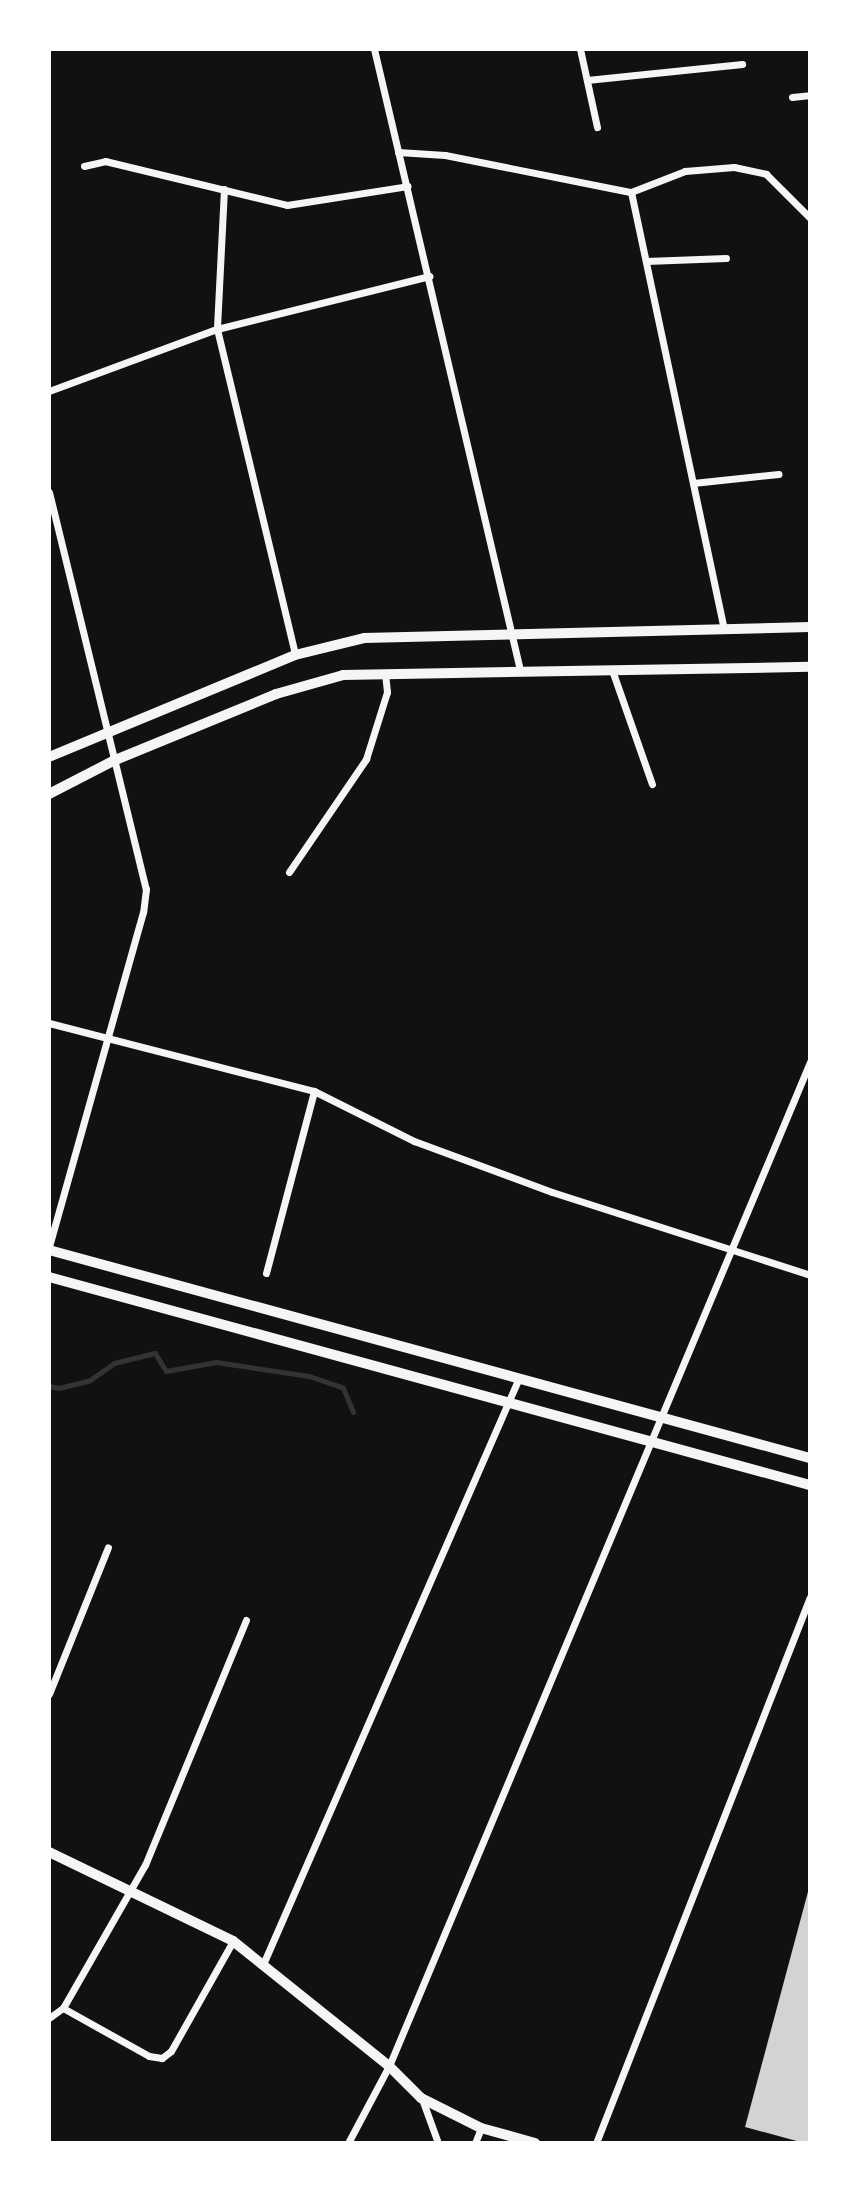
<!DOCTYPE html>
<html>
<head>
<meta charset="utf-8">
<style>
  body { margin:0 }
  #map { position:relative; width:859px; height:2192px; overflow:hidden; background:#111; font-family:"Titillium Web",sans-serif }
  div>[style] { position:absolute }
  .stream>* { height:5px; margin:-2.5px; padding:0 2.5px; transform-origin:2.5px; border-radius:2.5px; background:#333 }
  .building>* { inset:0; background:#d3d3d3 }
  .minor>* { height:7px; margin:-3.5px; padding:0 3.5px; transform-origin:3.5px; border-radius:3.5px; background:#f5f5f5 }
  .tertiary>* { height:10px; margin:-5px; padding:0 5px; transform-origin:5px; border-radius:5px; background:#f5f5f5 }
  .secondary>* { height:10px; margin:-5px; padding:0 5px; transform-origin:5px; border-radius:5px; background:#f5f5f5 }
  span { translate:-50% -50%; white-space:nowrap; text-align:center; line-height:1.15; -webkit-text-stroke:5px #fff; paint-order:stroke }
  .frame { position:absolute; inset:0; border:51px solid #fff; pointer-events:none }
</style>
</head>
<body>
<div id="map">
  <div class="stream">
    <i style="left:49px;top:1386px;width:10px;rotate:11deg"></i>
    <i style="left:59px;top:1388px;width:32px;rotate:-14deg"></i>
    <i style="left:90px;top:1380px;width:29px;rotate:-35deg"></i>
    <i style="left:114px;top:1363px;width:42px;rotate:-13.7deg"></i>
    <i style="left:155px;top:1353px;width:21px;rotate:59deg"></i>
    <i style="left:166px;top:1371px;width:51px;rotate:-10.2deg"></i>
    <i style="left:216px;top:1362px;width:94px;rotate:8.6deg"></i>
    <i style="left:309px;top:1376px;width:36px;rotate:19deg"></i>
    <i style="left:343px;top:1388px;width:26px;rotate:67deg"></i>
  </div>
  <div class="building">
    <i style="clip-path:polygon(809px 1888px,810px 2143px,804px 2143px,745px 2127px)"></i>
  </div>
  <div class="minor">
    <i style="left:374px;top:49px;width:638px;rotate:76.77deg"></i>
    <i style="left:580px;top:49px;width:80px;rotate:77.7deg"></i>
    <i style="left:587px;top:80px;width:156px;rotate:-5.9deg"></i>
    <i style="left:792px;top:97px;width:18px;rotate:-6deg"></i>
    <i style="left:398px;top:152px;width:47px;rotate:3.7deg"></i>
    <i style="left:445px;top:155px;width:190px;rotate:11.3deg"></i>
    <i style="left:631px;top:192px;width:58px;rotate:-21.3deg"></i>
    <i style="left:685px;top:171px;width:49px;rotate:-4.7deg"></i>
    <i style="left:734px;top:167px;width:33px;rotate:12deg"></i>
    <i style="left:766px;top:174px;width:62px;rotate:45deg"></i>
    <i style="left:84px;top:166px;width:22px;rotate:-13deg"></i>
    <i style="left:105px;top:161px;width:187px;rotate:13.6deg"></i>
    <i style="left:287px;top:205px;width:122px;rotate:-8.9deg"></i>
    <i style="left:224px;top:189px;width:140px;rotate:92.9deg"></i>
    <i style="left:217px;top:329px;width:335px;rotate:76.5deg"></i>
    <i style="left:631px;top:192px;width:446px;rotate:78deg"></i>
    <i style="left:646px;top:261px;width:80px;rotate:-2.1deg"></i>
    <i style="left:49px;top:391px;width:179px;rotate:-20.3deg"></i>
    <i style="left:217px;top:329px;width:219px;rotate:-14deg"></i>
    <i style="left:693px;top:483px;width:86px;rotate:-6deg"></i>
    <i style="left:49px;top:492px;width:409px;rotate:76.3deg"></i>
    <i style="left:146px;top:889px;width:23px;rotate:97deg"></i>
    <i style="left:143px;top:912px;width:348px;rotate:105.7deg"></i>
    <i style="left:612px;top:670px;width:121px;rotate:70.7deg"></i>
    <i style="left:289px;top:872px;width:137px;rotate:-55.7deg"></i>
    <i style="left:366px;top:759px;width:70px;rotate:-72.6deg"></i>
    <i style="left:387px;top:692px;width:18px;rotate:-96deg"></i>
    <i style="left:49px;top:1023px;width:274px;rotate:14.4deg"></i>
    <i style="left:314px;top:1091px;width:112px;rotate:26.6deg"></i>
    <i style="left:414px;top:1141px;width:147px;rotate:20.3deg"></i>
    <i style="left:552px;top:1192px;width:271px;rotate:17.8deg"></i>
    <i style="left:266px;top:1273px;width:188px;rotate:-75.2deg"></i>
    <i style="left:49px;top:1694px;width:158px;rotate:-68.1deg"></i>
    <i style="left:264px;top:1962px;width:635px;rotate:-66.42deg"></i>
    <i style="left:63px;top:2008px;width:98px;rotate:29.2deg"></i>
    <i style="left:149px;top:2056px;width:13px;rotate:9deg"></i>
    <i style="left:162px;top:2058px;width:11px;rotate:-38deg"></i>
    <i style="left:171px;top:2051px;width:126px;rotate:-60.6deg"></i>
    <i style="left:49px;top:2018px;width:17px;rotate:-36deg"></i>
    <i style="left:63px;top:2008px;width:165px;rotate:-60.2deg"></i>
    <i style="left:145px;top:1865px;width:265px;rotate:-67.6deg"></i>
    <i style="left:422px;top:2099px;width:47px;rotate:70deg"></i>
    <i style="left:348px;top:2143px;width:87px;rotate:-62deg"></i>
    <i style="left:389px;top:2066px;width:1089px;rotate:-67.25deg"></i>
    <i style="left:475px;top:2143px;width:16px;rotate:-68deg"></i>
    <i style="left:596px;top:2143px;width:586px;rotate:-68.6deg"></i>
  </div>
  <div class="tertiary">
    <i style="left:49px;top:1852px;width:204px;rotate:25.8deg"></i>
    <i style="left:233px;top:1941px;width:200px;rotate:38.7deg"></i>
    <i style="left:389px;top:2066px;width:45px;rotate:45deg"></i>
    <i style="left:421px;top:2098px;width:67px;rotate:26.6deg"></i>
    <i style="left:481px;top:2128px;width:56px;rotate:15.5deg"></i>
  </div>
  <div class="secondary">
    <i style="left:49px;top:757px;width:266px;rotate:-22.5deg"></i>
    <i style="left:295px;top:655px;width:71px;rotate:-13.8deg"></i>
    <i style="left:364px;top:638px;width:446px;rotate:-1.4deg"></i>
    <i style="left:49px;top:794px;width:72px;rotate:-27.3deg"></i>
    <i style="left:113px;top:761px;width:176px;rotate:-22.3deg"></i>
    <i style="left:276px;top:694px;width:70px;rotate:-15.8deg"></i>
    <i style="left:343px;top:675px;width:467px;rotate:-1deg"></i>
    <i style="left:49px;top:1250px;width:789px;rotate:15.29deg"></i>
    <i style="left:49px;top:1277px;width:789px;rotate:15.29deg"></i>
  </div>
  <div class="frame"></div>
</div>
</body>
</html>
